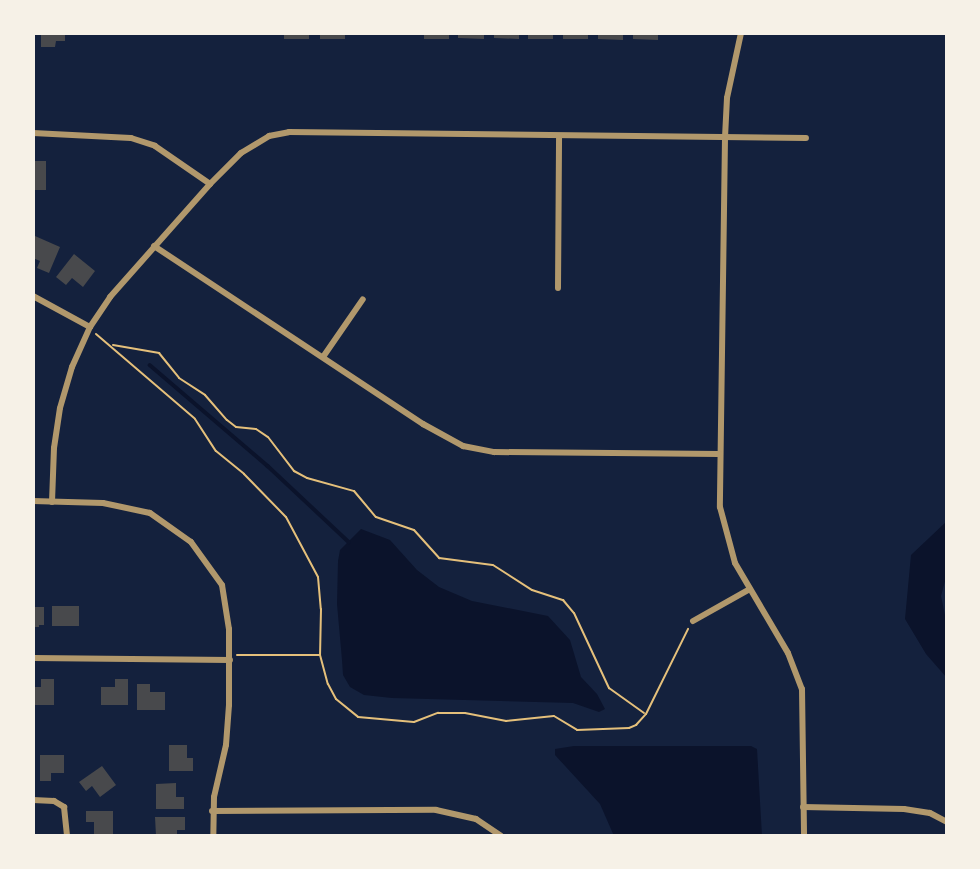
<!DOCTYPE html>
<html>
<head>
<meta charset="utf-8">
<style>
  body { margin:0 }
  #map { position:relative; width:980px; height:869px; overflow:hidden; background:#14213d; font-family:"Fira Sans Condensed",sans-serif }
  div>[style] { position:absolute }
  .water>* { inset:0; background:#0b132b }
  .stream>* { height:3.5px; margin:-1.75px; padding:0 1.75px; transform-origin:1.75px; border-radius:1.75px; background:#0b132b }
  .building>* { inset:0; background:#48494c; transform-origin:0 0 }
  .path>* { height:2px; margin:-1px; padding:0 1px; transform-origin:1px; border-radius:1px; background:#e5c07b }
  .minor>* { height:6px; margin:-3px; padding:0 3px; transform-origin:3px; border-radius:3px; background:#b1986c }
  span { translate:-50% -50%; white-space:nowrap; text-align:center; line-height:1.15; -webkit-text-stroke:5px #f6f1e7; paint-order:stroke }
  .frame { position:absolute; inset:0; border:35px solid #f6f1e7; pointer-events:none }
</style>
</head>
<body>
<div id="map">
  <div class="water">
    <i style="clip-path:polygon(947px 521px,947px 574px,941px 596px,947px 625px,947px 678px,926px 654px,905px 619px,911px 555px)"></i>
    <i style="clip-path:polygon(361px 529px,390px 540px,417px 570px,439px 587px,472px 601px,548px 616px,570px 640px,581px 677px,597px 694px,605px 709px,599px 712px,573px 703px,392px 698px,364px 695px,350px 687px,343px 675px,342px 660px,337px 604px,338px 561px,340px 550px)"></i>
    <i style="clip-path:polygon(574px 746px,751px 746px,757px 749px,762px 836px,614px 836px,600px 804px,555px 755px,555px 749px)"></i>
  </div>
  <div class="stream">
    <i style="left:150px;top:365px;width:155px;rotate:40.6deg"></i>
    <i style="left:268px;top:466px;width:111px;rotate:43.2deg"></i>
  </div>
  <div class="building">
    <i style="clip-path:polygon(41px 33px,65px 33px,65px 41px,56px 41px,55px 47px,41px 47px)"></i>
    <i style="left:284px;top:33px;width:25px;height:6px"></i>
    <i style="left:320px;top:33px;width:25px;height:6px"></i>
    <i style="left:424px;top:33px;width:25px;height:6px"></i>
    <i style="clip-path:polygon(458px 33px,484px 33px,484px 39px,458px 38px)"></i>
    <i style="clip-path:polygon(494px 33px,519px 33px,519px 39px,494px 38px)"></i>
    <i style="left:528px;top:33px;width:25px;height:6px"></i>
    <i style="left:563px;top:33px;width:25px;height:6px"></i>
    <i style="clip-path:polygon(598px 33px,623px 33px,623px 40px,598px 39px)"></i>
    <i style="clip-path:polygon(633px 33px,658px 33px,658px 40px,633px 39px)"></i>
    <i style="left:33px;top:161px;width:13px;height:29px"></i>
    <i style="clip-path:polygon(35px 236px,60px 247px,49px 273px,37px 268px,40px 261px,33px 258px)"></i>
    <i style="clip-path:polygon(74px 254px,95px 271px,83px 287px,72px 278px,66px 285px,56px 277px)"></i>
    <i style="left:52px;top:606px;width:27px;height:20px"></i>
    <i style="clip-path:polygon(33px 607px,44px 607px,44px 625px,39px 625px,39px 627px,33px 627px)"></i>
    <i style="clip-path:polygon(41px 679px,54px 679px,54px 705px,33px 705px,33px 687px,41px 687px)"></i>
    <i style="clip-path:polygon(115px 679px,128px 679px,128px 705px,101px 705px,101px 687px,115px 687px)"></i>
    <i style="clip-path:polygon(137px 684px,150px 684px,150px 692px,165px 692px,165px 710px,137px 710px)"></i>
    <i style="clip-path:polygon(169px 745px,187px 745px,187px 758px,193px 758px,193px 771px,169px 771px)"></i>
    <i style="clip-path:polygon(40px 755px,64px 755px,64px 773px,51px 773px,51px 781px,40px 781px)"></i>
    <i style="clip-path:polygon(102px 766px,116px 785px,100px 797px,92px 786px,86px 791px,79px 782px)"></i>
    <i style="clip-path:polygon(176px 783px,176px 797px,184px 797px,184px 809px,156px 809px,156px 784px)"></i>
    <i style="clip-path:polygon(86px 811px,113px 811px,113px 835px,94px 835px,94px 822px,86px 822px)"></i>
    <i style="clip-path:polygon(155px 817px,185px 817px,185px 830px,177px 830px,177px 836px,156px 836px)"></i>
  </div>
  <div class="path">
    <i style="left:96px;top:334px;width:130px;rotate:40.6deg"></i>
    <i style="left:195px;top:419px;width:38px;rotate:57deg"></i>
    <i style="left:216px;top:451px;width:36px;rotate:39deg"></i>
    <i style="left:244px;top:474px;width:60px;rotate:45.7deg"></i>
    <i style="left:286px;top:517px;width:68px;rotate:61.9deg"></i>
    <i style="left:318px;top:577px;width:32px;rotate:85deg"></i>
    <i style="left:321px;top:609px;width:46px;rotate:91.2deg"></i>
    <i style="left:320px;top:655px;width:30px;rotate:75deg"></i>
    <i style="left:328px;top:684px;width:17px;rotate:62deg"></i>
    <i style="left:336px;top:699px;width:28px;rotate:39deg"></i>
    <i style="left:358px;top:717px;width:56px;rotate:5.1deg"></i>
    <i style="left:414px;top:722px;width:26px;rotate:-21deg"></i>
    <i style="left:438px;top:713px;width:27px"></i>
    <i style="left:465px;top:713px;width:42px;rotate:11deg"></i>
    <i style="left:506px;top:721px;width:48px;rotate:-5.9deg"></i>
    <i style="left:554px;top:716px;width:27px;rotate:31deg"></i>
    <i style="left:577px;top:730px;width:52px;rotate:-2.2deg"></i>
    <i style="left:629px;top:728px;width:8px;rotate:-23deg"></i>
    <i style="left:636px;top:725px;width:15px;rotate:-48deg"></i>
    <i style="left:646px;top:714px;width:95px;rotate:-63.7deg"></i>
    <i style="left:113px;top:345px;width:47px;rotate:9.9deg"></i>
    <i style="left:159px;top:353px;width:32px;rotate:51deg"></i>
    <i style="left:179px;top:378px;width:31px;rotate:33deg"></i>
    <i style="left:205px;top:395px;width:33px;rotate:49deg"></i>
    <i style="left:227px;top:420px;width:11px;rotate:38deg"></i>
    <i style="left:236px;top:427px;width:20px;rotate:6deg"></i>
    <i style="left:256px;top:429px;width:14px;rotate:34deg"></i>
    <i style="left:268px;top:437px;width:43px;rotate:52.6deg"></i>
    <i style="left:294px;top:471px;width:15px;rotate:28deg"></i>
    <i style="left:307px;top:478px;width:49px;rotate:15.5deg"></i>
    <i style="left:354px;top:491px;width:34px;rotate:50deg"></i>
    <i style="left:376px;top:517px;width:40px;rotate:18.9deg"></i>
    <i style="left:414px;top:530px;width:38px;rotate:48deg"></i>
    <i style="left:439px;top:558px;width:54px;rotate:7.4deg"></i>
    <i style="left:493px;top:565px;width:46px;rotate:32.7deg"></i>
    <i style="left:532px;top:590px;width:33px;rotate:18deg"></i>
    <i style="left:563px;top:600px;width:17px;rotate:50deg"></i>
    <i style="left:574px;top:613px;width:83px;rotate:65deg"></i>
    <i style="left:609px;top:688px;width:43px;rotate:35.5deg"></i>
    <i style="left:237px;top:655px;width:82px"></i>
  </div>
  <div class="minor">
    <i style="left:741px;top:33px;width:66px;rotate:102.2deg"></i>
    <i style="left:727px;top:98px;width:40px;rotate:92.9deg"></i>
    <i style="left:725px;top:138px;width:369px;rotate:90.8deg"></i>
    <i style="left:720px;top:507px;width:58px;rotate:75deg"></i>
    <i style="left:735px;top:563px;width:104px;rotate:59.5deg"></i>
    <i style="left:788px;top:653px;width:39px;rotate:69deg"></i>
    <i style="left:802px;top:689px;width:147px;rotate:89.2deg"></i>
    <i style="left:33px;top:133px;width:98px;rotate:2.9deg"></i>
    <i style="left:131px;top:138px;width:25px;rotate:18deg"></i>
    <i style="left:155px;top:146px;width:67px;rotate:34.6deg"></i>
    <i style="left:154px;top:246px;width:323px;rotate:33.5deg"></i>
    <i style="left:423px;top:424px;width:46px;rotate:28.8deg"></i>
    <i style="left:463px;top:446px;width:32px;rotate:11deg"></i>
    <i style="left:494px;top:452px;width:225px;rotate:0.5deg"></i>
    <i style="left:558px;top:288px;width:151px;rotate:-89.6deg"></i>
    <i style="left:33px;top:296px;width:65px;rotate:28.5deg"></i>
    <i style="left:323px;top:357px;width:70px;rotate:-55.4deg"></i>
    <i style="left:33px;top:501px;width:70px;rotate:1.6deg"></i>
    <i style="left:103px;top:503px;width:48px;rotate:12deg"></i>
    <i style="left:150px;top:513px;width:50px;rotate:35.3deg"></i>
    <i style="left:191px;top:542px;width:53px;rotate:54.2deg"></i>
    <i style="left:222px;top:585px;width:45px;rotate:81deg"></i>
    <i style="left:229px;top:629px;width:76px;rotate:90deg"></i>
    <i style="left:229px;top:705px;width:40px;rotate:94.3deg"></i>
    <i style="left:226px;top:745px;width:53px;rotate:103deg"></i>
    <i style="left:214px;top:797px;width:39px;rotate:91deg"></i>
    <i style="left:52px;top:502px;width:54px;rotate:-87.9deg"></i>
    <i style="left:54px;top:448px;width:40px;rotate:-81.5deg"></i>
    <i style="left:60px;top:408px;width:43px;rotate:-73.7deg"></i>
    <i style="left:72px;top:367px;width:44px;rotate:-65.8deg"></i>
    <i style="left:90px;top:327px;width:36px;rotate:-56deg"></i>
    <i style="left:110px;top:297px;width:151px;rotate:-48.5deg"></i>
    <i style="left:210px;top:184px;width:44px;rotate:-45deg"></i>
    <i style="left:241px;top:153px;width:33px;rotate:-31deg"></i>
    <i style="left:269px;top:136px;width:20px;rotate:-11deg"></i>
    <i style="left:289px;top:132px;width:517px;rotate:0.66deg"></i>
    <i style="left:693px;top:621px;width:65px;rotate:-29.3deg"></i>
    <i style="left:33px;top:658px;width:197px;rotate:0.6deg"></i>
    <i style="left:33px;top:800px;width:21px;rotate:3deg"></i>
    <i style="left:54px;top:801px;width:12px;rotate:31deg"></i>
    <i style="left:64px;top:807px;width:29px;rotate:84deg"></i>
    <i style="left:803px;top:807px;width:101px;rotate:1.1deg"></i>
    <i style="left:904px;top:809px;width:26px;rotate:9deg"></i>
    <i style="left:930px;top:813px;width:19px;rotate:28deg"></i>
    <i style="left:212px;top:811px;width:224px;rotate:-0.3deg"></i>
    <i style="left:436px;top:810px;width:41px;rotate:12.7deg"></i>
    <i style="left:476px;top:819px;width:30px;rotate:34deg"></i>
  </div>
  <div class="frame"></div>
</div>
</body>
</html>
